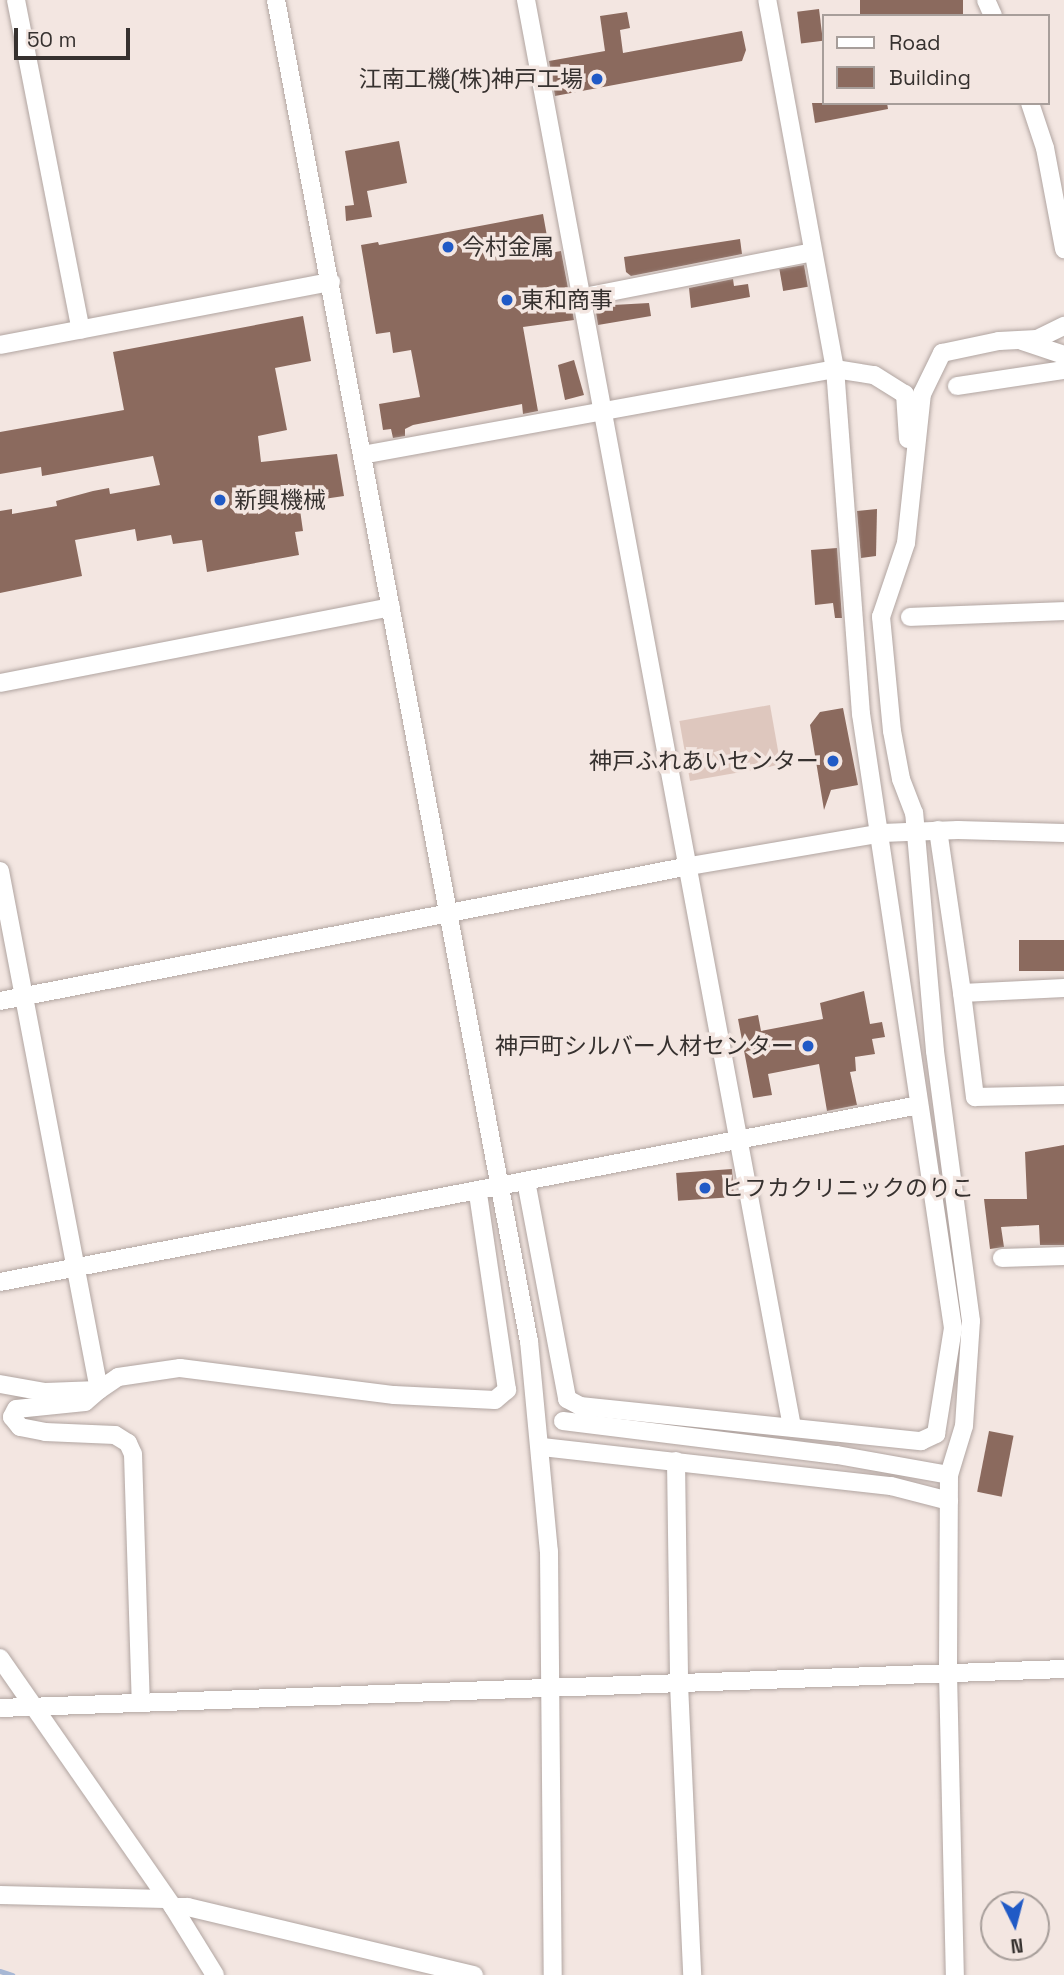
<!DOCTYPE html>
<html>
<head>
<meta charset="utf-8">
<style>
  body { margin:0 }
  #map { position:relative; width:1064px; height:1975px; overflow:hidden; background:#f3e6e1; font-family:"Space Grotesk","Noto Sans JP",sans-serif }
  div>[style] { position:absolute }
  .green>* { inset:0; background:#dec7be; transform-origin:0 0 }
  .stream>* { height:4.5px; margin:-2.25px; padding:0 2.25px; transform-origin:2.25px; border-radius:2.25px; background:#a7b7d4 }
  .building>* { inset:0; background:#8b6a5e; transform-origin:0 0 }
  .roads { filter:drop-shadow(0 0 2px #b1a5a1) drop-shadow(0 0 2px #b1a5a1) }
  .minor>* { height:18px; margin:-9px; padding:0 9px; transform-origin:9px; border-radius:9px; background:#fff }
  .dots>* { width:19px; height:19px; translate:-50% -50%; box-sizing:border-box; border:4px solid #f3e6e1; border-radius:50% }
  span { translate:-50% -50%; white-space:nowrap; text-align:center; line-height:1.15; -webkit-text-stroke:7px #f3e6e1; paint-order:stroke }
  .poi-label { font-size:23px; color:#36312f }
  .right { translate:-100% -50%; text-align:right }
  .left { translate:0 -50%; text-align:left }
  .legend { position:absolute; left:822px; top:14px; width:228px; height:91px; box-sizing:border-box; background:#f3e6e1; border:2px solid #a79e9a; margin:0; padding:9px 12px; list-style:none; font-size:21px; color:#36312f }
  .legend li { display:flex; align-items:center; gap:14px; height:35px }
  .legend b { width:35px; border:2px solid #a79e9a }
  .north { position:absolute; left:980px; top:1891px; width:70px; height:70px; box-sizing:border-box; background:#f3e6e1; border:2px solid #a79e9a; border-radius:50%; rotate:174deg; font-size:19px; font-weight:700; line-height:28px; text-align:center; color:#36312f }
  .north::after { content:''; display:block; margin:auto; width:24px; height:32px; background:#205ac6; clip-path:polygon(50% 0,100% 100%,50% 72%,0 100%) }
  .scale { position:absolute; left:14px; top:28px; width:116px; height:32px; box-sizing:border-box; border:4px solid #36312f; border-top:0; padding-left:9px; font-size:21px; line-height:24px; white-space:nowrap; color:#36312f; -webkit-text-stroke:5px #f3e6e1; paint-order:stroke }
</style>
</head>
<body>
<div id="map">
  <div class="green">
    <i style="left:770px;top:705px;width:61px;height:92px;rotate:80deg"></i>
  </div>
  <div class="stream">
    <i style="left:0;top:1971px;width:13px;rotate:18deg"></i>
  </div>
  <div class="building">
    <i style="left:860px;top:0;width:103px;height:16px"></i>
    <i style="left:819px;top:9px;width:32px;height:22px;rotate:83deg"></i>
    <i style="clip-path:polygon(627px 12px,630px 28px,620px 30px,623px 53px,742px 31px,746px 50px,742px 61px,555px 96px,549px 61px,605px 51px,600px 16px)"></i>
    <i style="clip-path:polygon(812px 103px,887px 103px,888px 109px,815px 123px)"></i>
    <i style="clip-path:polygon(399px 141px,407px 183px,367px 191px,372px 217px,346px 221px,345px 206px,354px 205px,345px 151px)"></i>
    <i style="clip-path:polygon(543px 214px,550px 253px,561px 251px,574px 320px,523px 327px,538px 411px,523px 414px,522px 404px,413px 425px,405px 429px,405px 436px,393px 438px,391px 429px,383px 430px,379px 404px,420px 397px,411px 350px,393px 353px,390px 332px,376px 334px,361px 245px,378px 242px,379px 245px)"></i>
    <i style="clip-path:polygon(740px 239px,742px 254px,631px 276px,626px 272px,624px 257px)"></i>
    <i style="left:804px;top:265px;width:22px;height:25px;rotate:80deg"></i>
    <i style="clip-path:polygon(733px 279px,734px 286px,748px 284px,750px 297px,691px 308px,689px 288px)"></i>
    <i style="clip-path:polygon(649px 303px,651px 316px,598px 325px,595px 306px)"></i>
    <i style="clip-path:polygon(303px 316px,311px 361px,275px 368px,287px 430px,258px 436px,261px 462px,337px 454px,344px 496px,310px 501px,311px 508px,300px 510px,303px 531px,295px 532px,299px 555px,207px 572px,202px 540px,173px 544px,171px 535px,137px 541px,135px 529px,75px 540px,82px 576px,0 593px,0 511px,12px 509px,12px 514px,57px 506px,56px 501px,93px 491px,109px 488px,110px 494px,160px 485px,153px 456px,42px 476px,41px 467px,0 474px,0 432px,124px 410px,113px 352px)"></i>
    <i style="clip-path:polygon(574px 360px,584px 395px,565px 400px,558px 365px)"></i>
    <i style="clip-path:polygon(877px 509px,876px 556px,861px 558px,857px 511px)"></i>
    <i style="clip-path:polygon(837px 548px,842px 618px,835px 618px,833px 603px,815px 605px,811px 550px)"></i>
    <i style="clip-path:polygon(843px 708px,858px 785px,831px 790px,824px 810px,810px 725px,820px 712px)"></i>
    <i style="left:1064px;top:940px;width:31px;height:45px;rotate:90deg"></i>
    <i style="clip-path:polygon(864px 991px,870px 1024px,882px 1022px,885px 1037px,872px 1039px,875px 1054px,855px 1057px,856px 1071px,850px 1072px,857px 1105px,827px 1111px,819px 1064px,768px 1074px,772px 1095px,753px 1098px,738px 1019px,758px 1015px,761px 1031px,823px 1019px,820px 1003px)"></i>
    <i style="clip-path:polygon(1064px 1145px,1064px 1245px,1040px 1245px,1039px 1225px,1001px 1227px,1004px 1247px,990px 1249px,984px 1199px,1027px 1199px,1025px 1152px)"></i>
    <i style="left:732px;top:1169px;width:28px;height:56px;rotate:86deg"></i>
    <i style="left:989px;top:1431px;width:25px;height:62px;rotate:11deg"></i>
  </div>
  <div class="roads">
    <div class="minor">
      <i style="left:16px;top:0;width:336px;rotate:78.9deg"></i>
      <i style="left:276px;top:0;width:1365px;rotate:79.32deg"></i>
      <i style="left:529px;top:1341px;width:211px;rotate:84.6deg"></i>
      <i style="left:549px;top:1551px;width:424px;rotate:89.5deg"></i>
      <i style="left:526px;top:0;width:1452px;rotate:79.44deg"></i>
      <i style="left:986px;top:0;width:17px;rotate:66deg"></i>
      <i style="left:1030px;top:103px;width:47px;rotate:71.6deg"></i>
      <i style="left:1045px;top:148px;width:103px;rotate:79.3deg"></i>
      <i style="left:584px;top:297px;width:233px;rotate:-11.1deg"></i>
      <i style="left:1022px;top:341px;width:44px;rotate:18.4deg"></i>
      <i style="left:0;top:345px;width:337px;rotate:-10.8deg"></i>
      <i style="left:957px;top:386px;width:108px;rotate:-8.5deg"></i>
      <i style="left:362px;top:455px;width:481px;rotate:-10.3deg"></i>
      <i style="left:835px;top:369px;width:39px;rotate:9deg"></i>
      <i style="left:874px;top:375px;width:36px;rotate:32deg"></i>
      <i style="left:905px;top:394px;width:45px;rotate:86.2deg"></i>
      <i style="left:910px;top:617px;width:154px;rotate:-2.2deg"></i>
      <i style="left:0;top:683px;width:398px;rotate:-11deg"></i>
      <i style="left:938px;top:830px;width:165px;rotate:81.6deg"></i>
      <i style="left:0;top:871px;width:528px;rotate:79.2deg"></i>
      <i style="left:99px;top:1390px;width:18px;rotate:139deg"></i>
      <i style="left:85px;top:1402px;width:69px;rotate:174.2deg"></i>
      <i style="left:16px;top:1409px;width:9px;rotate:117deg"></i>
      <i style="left:12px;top:1417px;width:13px;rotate:51deg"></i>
      <i style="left:20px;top:1427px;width:25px;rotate:11deg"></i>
      <i style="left:45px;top:1432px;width:70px;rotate:2.5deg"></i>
      <i style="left:115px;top:1435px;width:15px;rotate:32deg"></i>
      <i style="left:128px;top:1443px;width:12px;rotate:66deg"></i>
      <i style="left:133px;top:1454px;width:249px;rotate:88.2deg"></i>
      <i style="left:1064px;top:988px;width:102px;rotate:177.2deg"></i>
      <i style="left:962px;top:993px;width:105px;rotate:82.9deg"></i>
      <i style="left:975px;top:1097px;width:89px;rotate:-1.3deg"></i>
      <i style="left:0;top:1001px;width:697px;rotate:-11.08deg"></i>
      <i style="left:684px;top:867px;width:201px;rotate:-9.7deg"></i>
      <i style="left:882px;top:833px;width:76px;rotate:-2.3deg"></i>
      <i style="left:958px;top:830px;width:106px;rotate:1.6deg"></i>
      <i style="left:526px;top:1181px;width:222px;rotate:79.3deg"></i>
      <i style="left:567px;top:1399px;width:15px;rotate:28deg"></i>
      <i style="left:580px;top:1406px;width:343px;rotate:5.9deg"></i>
      <i style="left:921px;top:1441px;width:17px;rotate:-25deg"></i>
      <i style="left:936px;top:1434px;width:107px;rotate:-80.9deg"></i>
      <i style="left:953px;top:1328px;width:621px;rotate:-98.52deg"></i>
      <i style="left:861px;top:714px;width:346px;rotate:-94.3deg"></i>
      <i style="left:835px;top:369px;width:375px;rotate:-100.4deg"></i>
      <i style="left:1002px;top:1258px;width:62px;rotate:-1.8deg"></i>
      <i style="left:0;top:1282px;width:936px;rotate:-10.9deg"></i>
      <i style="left:0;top:1384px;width:46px;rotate:10.1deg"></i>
      <i style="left:45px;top:1392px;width:54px;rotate:-2.1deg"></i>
      <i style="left:99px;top:1390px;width:23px;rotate:-34deg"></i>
      <i style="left:118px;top:1377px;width:63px;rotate:-8.3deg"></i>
      <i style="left:180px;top:1368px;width:216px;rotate:7.2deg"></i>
      <i style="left:394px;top:1395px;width:101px;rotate:2.8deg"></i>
      <i style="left:495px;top:1400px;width:16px;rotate:-40deg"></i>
      <i style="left:507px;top:1390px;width:199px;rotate:-98.4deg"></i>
      <i style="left:563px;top:1421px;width:276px;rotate:7.1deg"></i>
      <i style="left:837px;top:1455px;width:114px;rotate:10.1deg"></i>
      <i style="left:949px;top:1475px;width:51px;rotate:-73deg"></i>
      <i style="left:964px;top:1426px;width:105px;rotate:-86.2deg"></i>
      <i style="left:971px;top:1321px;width:272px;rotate:-97.6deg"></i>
      <i style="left:935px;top:1051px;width:239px;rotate:-95deg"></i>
      <i style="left:914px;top:813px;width:36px;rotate:-111deg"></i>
      <i style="left:901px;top:779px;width:49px;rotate:-100.6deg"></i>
      <i style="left:892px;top:731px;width:115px;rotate:-95.5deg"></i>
      <i style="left:881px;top:617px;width:78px;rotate:-71.3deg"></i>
      <i style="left:906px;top:543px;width:150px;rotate:-83.9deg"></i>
      <i style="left:922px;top:394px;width:46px;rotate:-64deg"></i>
      <i style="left:942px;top:353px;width:58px;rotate:-11.9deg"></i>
      <i style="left:999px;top:341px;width:38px;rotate:-3deg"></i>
      <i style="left:1037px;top:339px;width:30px;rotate:-26deg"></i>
      <i style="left:542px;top:1447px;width:351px;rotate:6.4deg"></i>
      <i style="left:891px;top:1486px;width:60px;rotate:14.5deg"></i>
      <i style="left:676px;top:1461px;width:223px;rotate:89.2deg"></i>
      <i style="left:679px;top:1684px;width:291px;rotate:87.4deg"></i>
      <i style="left:949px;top:1475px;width:198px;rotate:90.3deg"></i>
      <i style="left:948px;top:1673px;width:302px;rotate:88.7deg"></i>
      <i style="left:0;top:1658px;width:303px;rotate:55.2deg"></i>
      <i style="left:173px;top:1907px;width:80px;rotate:58.3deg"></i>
      <i style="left:0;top:1708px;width:1065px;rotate:-2.1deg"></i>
      <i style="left:0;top:1895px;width:165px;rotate:1.4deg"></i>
      <i style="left:173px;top:1907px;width:15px"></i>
      <i style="left:188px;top:1907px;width:294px;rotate:13.4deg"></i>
    </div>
  </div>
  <div class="dots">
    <i style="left:597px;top:79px;background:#205ac6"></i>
    <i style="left:448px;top:247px;background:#205ac6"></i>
    <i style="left:507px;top:300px;background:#205ac6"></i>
    <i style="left:220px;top:500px;background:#205ac6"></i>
    <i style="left:833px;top:761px;background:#205ac6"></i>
    <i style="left:808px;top:1046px;background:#205ac6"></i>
    <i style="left:705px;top:1188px;background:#205ac6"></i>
  </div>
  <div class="poi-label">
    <span class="right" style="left:583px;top:79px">江南工機(株)神戸工場</span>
    <span class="left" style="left:462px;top:247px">今村金属</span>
    <span class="left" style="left:521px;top:300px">東和商事</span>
    <span class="left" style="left:234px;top:500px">新興機械</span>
    <span class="right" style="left:819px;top:761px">神戸ふれあいセンター</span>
    <span class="right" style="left:794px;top:1046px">神戸町シルバー人材センター</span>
    <span class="left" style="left:721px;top:1188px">ヒフカクリニックのりこ</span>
  </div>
  <ul class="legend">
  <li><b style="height:9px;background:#fff"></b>Road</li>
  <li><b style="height:19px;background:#8b6a5e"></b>Building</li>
  </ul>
  <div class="north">N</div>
  <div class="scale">50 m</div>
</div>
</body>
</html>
